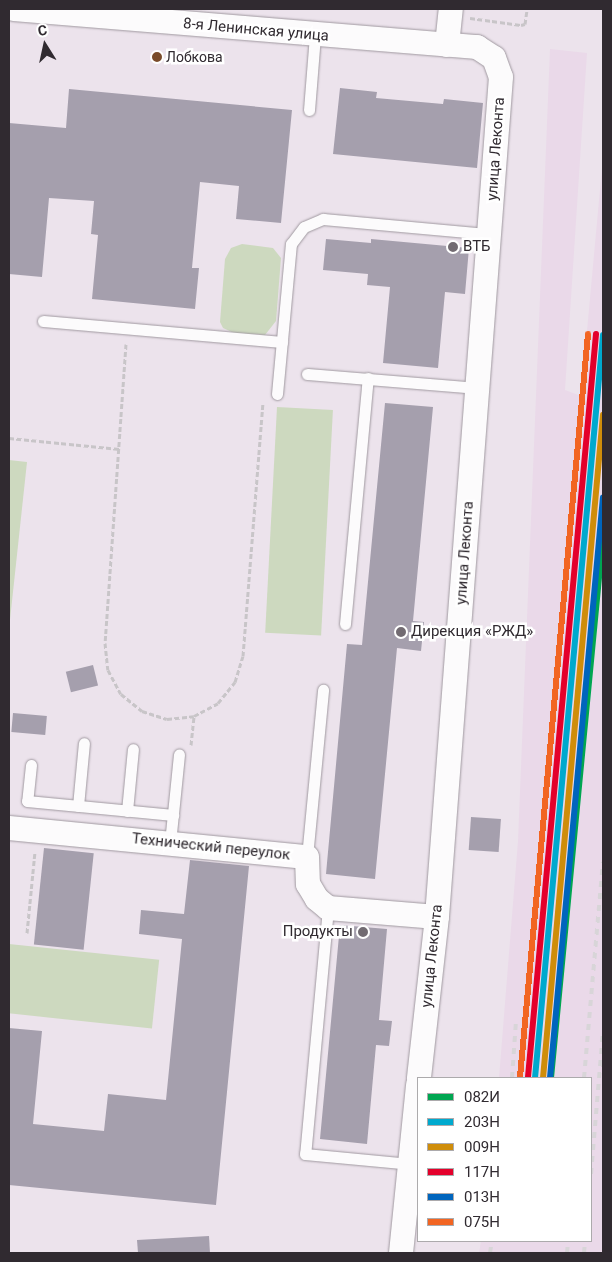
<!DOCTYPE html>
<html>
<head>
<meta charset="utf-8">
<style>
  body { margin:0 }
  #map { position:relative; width:612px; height:1262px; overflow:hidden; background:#ece3ec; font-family:Roboto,sans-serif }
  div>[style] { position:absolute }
  .built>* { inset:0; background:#ead9e9 }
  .green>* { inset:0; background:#cdd9bf; transform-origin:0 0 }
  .building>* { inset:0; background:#a59fad; transform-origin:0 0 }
  .path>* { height:3px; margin-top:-1.5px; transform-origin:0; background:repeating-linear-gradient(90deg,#c8c5c8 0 5px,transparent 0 7.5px) }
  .roads { filter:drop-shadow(0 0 1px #a099a0) drop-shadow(0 0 1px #a099a0) }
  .service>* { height:11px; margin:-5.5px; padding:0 5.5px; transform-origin:5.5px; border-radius:5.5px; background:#fcfbfc }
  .minor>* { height:24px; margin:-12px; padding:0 12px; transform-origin:12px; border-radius:12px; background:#fcfbfc }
  .rail>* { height:4px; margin-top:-2px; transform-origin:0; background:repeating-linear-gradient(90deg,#d8d5d8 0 6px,transparent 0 12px) }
  .rail-1>* { height:6px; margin:-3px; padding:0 3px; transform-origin:3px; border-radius:3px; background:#00a651 }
  .rail-2>* { height:6px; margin:-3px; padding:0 3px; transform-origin:3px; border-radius:3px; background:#00a9ce }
  .rail-3>* { height:6px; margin:-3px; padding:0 3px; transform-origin:3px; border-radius:3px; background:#cf8d0a }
  .rail-4>* { height:6px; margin:-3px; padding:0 3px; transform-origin:3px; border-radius:3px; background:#e4002b }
  .rail-5>* { height:6px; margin:-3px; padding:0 3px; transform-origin:3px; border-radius:3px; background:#0065bd }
  .rail-6>* { height:6px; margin:-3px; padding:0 3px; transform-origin:3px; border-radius:3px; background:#f26522 }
  .dots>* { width:14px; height:14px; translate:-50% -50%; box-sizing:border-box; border:2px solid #fff; border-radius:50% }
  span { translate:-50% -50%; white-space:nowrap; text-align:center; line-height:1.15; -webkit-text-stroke:5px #fff; paint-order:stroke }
  .bus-label { font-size:14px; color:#302a30 }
  .left { translate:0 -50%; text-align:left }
  .street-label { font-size:15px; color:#302a30 }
  .poi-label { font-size:15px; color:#302a30 }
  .right { translate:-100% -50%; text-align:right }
  .frame { position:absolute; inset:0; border:10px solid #302a30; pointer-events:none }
  .legend { position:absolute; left:417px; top:1077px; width:175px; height:165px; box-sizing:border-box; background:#fff; border:1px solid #acaaac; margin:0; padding:6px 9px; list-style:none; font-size:15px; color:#302a30 }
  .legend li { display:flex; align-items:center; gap:10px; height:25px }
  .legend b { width:25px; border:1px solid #acaaac }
  .north { position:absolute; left:20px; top:20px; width:50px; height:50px; -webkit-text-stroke:4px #fff; paint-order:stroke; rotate:350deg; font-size:14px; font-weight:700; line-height:20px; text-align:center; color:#302a30 }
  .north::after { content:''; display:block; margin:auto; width:18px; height:22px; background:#302a30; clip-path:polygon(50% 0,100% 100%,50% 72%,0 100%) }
</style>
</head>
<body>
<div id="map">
  <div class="built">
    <i style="clip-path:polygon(550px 49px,587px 53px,565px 390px,581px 396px,603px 157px,603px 1253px,479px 1253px,481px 1241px,591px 1241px,591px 1078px,499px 1078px,518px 841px)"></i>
  </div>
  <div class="green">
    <i style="clip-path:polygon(242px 244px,273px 248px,281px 258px,276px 321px,265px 335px,234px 333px,223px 328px,220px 322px,225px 259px,231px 248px)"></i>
    <i style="left:277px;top:407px;width:56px;height:226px;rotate:3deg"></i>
    <i style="clip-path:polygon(9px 460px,27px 462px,9px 629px)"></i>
    <i style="left:9px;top:944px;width:151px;height:69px;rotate:6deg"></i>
  </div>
  <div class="building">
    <i style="clip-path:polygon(340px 88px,377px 92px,376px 98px,443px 104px,444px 99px,483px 103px,477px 168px,333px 154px)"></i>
    <i style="clip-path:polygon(69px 89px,292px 110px,281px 223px,236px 219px,239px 186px,200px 182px,192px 268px,199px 268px,195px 309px,92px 299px,98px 235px,91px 234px,94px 201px,49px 198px,42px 277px,9px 274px,9px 123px,66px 128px)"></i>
    <i style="clip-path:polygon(326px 239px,371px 243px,371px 239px,469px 248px,465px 294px,445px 292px,438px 368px,383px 363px,390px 287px,367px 285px,368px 274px,323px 270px)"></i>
    <i style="clip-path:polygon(385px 403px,433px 407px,413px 621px,424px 622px,421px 651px,397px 648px,375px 879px,326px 874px,347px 644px,362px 645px)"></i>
    <i style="left:93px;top:665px;width:21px;height:28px;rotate:76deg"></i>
    <i style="left:13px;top:713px;width:34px;height:19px;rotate:5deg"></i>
    <i style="left:471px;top:817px;width:30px;height:33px;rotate:4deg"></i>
    <i style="left:44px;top:848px;width:50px;height:97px;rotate:6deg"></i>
    <i style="clip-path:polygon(190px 860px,249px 866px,216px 1205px,9px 1185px,9px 1028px,42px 1031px,33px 1124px,104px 1131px,108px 1094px,166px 1100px,182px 939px,139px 934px,141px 910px,184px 914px)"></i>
    <i style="clip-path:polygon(340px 925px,387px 929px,379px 1020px,392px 1021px,389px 1046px,376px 1045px,367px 1144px,320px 1139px)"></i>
    <i style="clip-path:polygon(209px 1236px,210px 1253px,138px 1253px,137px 1240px)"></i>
  </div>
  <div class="path">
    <i style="left:470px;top:18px;width:51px;rotate:7.8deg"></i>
    <i style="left:521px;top:25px;width:4px;rotate:-14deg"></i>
    <i style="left:525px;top:24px;width:15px;rotate:-82deg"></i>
    <i style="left:126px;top:344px;width:300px;rotate:94deg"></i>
    <i style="left:105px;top:643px;width:27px;rotate:84deg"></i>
    <i style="left:108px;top:670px;width:27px;rotate:62deg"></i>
    <i style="left:121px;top:694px;width:27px;rotate:39deg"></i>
    <i style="left:142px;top:711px;width:26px;rotate:18deg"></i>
    <i style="left:167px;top:719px;width:27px;rotate:-6deg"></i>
    <i style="left:194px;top:716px;width:27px;rotate:-28deg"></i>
    <i style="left:218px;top:703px;width:27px;rotate:-51deg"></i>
    <i style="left:235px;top:682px;width:27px;rotate:-73deg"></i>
    <i style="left:243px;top:656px;width:255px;rotate:-85.5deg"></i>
    <i style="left:9px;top:438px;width:111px;rotate:5.7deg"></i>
    <i style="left:191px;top:745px;width:29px;rotate:-84deg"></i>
    <i style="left:27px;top:933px;width:82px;rotate:-84.4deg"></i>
  </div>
  <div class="roads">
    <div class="service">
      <i style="left:309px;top:110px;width:75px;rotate:-85.4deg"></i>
      <i style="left:43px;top:321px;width:240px;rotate:5deg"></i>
      <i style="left:307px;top:374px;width:172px;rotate:4.7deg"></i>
      <i style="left:277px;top:394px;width:151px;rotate:-84.7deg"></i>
      <i style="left:291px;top:244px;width:21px;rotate:-53deg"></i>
      <i style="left:304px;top:227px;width:21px;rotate:-23deg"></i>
      <i style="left:323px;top:219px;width:167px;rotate:5.2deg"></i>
      <i style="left:345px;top:624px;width:247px;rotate:-84.7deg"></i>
      <i style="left:31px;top:765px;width:36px;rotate:96deg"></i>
      <i style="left:27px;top:801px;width:147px;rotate:5.5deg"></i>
      <i style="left:78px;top:806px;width:63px;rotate:-84.6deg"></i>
      <i style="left:127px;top:811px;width:62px;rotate:-84.5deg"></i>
      <i style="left:170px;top:843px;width:89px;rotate:-84.2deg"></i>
      <i style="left:307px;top:857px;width:168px;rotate:-84.5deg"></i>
      <i style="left:328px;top:908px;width:247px;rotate:95.3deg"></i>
      <i style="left:305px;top:1154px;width:105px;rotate:5.4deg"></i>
    </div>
    <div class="minor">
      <i style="left:14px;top:9px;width:465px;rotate:4.7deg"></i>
      <i style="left:477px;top:47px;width:20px;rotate:33deg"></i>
      <i style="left:494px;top:58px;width:20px;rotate:70deg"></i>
      <i style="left:501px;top:77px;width:842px;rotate:94.36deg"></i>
      <i style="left:437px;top:917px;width:162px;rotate:96.4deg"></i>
      <i style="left:447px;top:45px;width:36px;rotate:-84deg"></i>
      <i style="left:9px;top:828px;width:299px;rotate:5.6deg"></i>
      <i style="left:307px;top:857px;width:27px;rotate:88deg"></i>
      <i style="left:308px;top:884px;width:17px;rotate:59deg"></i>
      <i style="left:317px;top:899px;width:14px;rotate:39deg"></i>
      <i style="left:328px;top:908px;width:109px;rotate:4.7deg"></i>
      <i style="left:401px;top:1253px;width:169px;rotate:-84.2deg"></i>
    </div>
  </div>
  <div class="rail">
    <i style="left:512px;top:1078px;width:57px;rotate:-86deg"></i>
    <i style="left:584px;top:1078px;width:217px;rotate:-85deg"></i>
    <i style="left:591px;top:1174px;width:143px;rotate:-85.2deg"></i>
    <i style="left:490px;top:1253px;width:12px;rotate:-81deg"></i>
    <i style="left:567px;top:1253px;width:12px;rotate:-85deg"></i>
    <i style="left:584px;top:1253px;width:12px;rotate:-85deg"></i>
  </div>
  <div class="rail-1">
    <i style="left:551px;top:1078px;width:544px;rotate:-84.52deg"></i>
  </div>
  <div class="rail-2">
    <i style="left:535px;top:1078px;width:746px;rotate:-84.77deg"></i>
  </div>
  <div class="rail-3">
    <i style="left:543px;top:1078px;width:666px;rotate:-84.83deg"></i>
  </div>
  <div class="rail-4">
    <i style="left:528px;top:1077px;width:746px;rotate:-84.77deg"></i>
  </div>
  <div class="rail-5">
    <i style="left:550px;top:1078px;width:583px;rotate:-84.79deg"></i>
  </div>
  <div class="rail-6">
    <i style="left:520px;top:1077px;width:746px;rotate:-84.77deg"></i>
  </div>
  <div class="dots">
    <i style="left:157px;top:57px;background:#7a4b2a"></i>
    <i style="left:453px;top:247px;background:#726b72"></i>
    <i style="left:401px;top:632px;background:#726b72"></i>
    <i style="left:363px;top:932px;background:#726b72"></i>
  </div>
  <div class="bus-label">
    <span class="left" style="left:166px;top:57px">Лобкова</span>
  </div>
  <div class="street-label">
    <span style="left:256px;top:30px;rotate:5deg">8-я Ленинская улица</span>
    <span style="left:496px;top:149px;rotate:-86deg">улица Леконта</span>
    <span style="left:465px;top:553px;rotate:-86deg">улица Леконта</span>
    <span style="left:211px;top:847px;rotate:6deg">Технический переулок</span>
    <span style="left:432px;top:956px;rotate:-84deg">улица Леконта</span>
  </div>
  <div class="poi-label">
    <span class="left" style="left:463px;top:247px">ВТБ</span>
    <span class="left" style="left:411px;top:632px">Дирекция «РЖД»</span>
    <span class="right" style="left:353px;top:932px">Продукты</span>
  </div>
  <div class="frame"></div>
  <ul class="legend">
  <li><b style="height:6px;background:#00a651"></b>082И</li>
  <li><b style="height:6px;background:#00a9ce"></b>203Н</li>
  <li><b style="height:6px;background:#cf8d0a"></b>009Н</li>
  <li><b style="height:6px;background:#e4002b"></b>117Н</li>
  <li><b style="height:6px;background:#0065bd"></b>013Н</li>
  <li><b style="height:6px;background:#f26522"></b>075Н</li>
  </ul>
  <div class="north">С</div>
</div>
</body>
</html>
